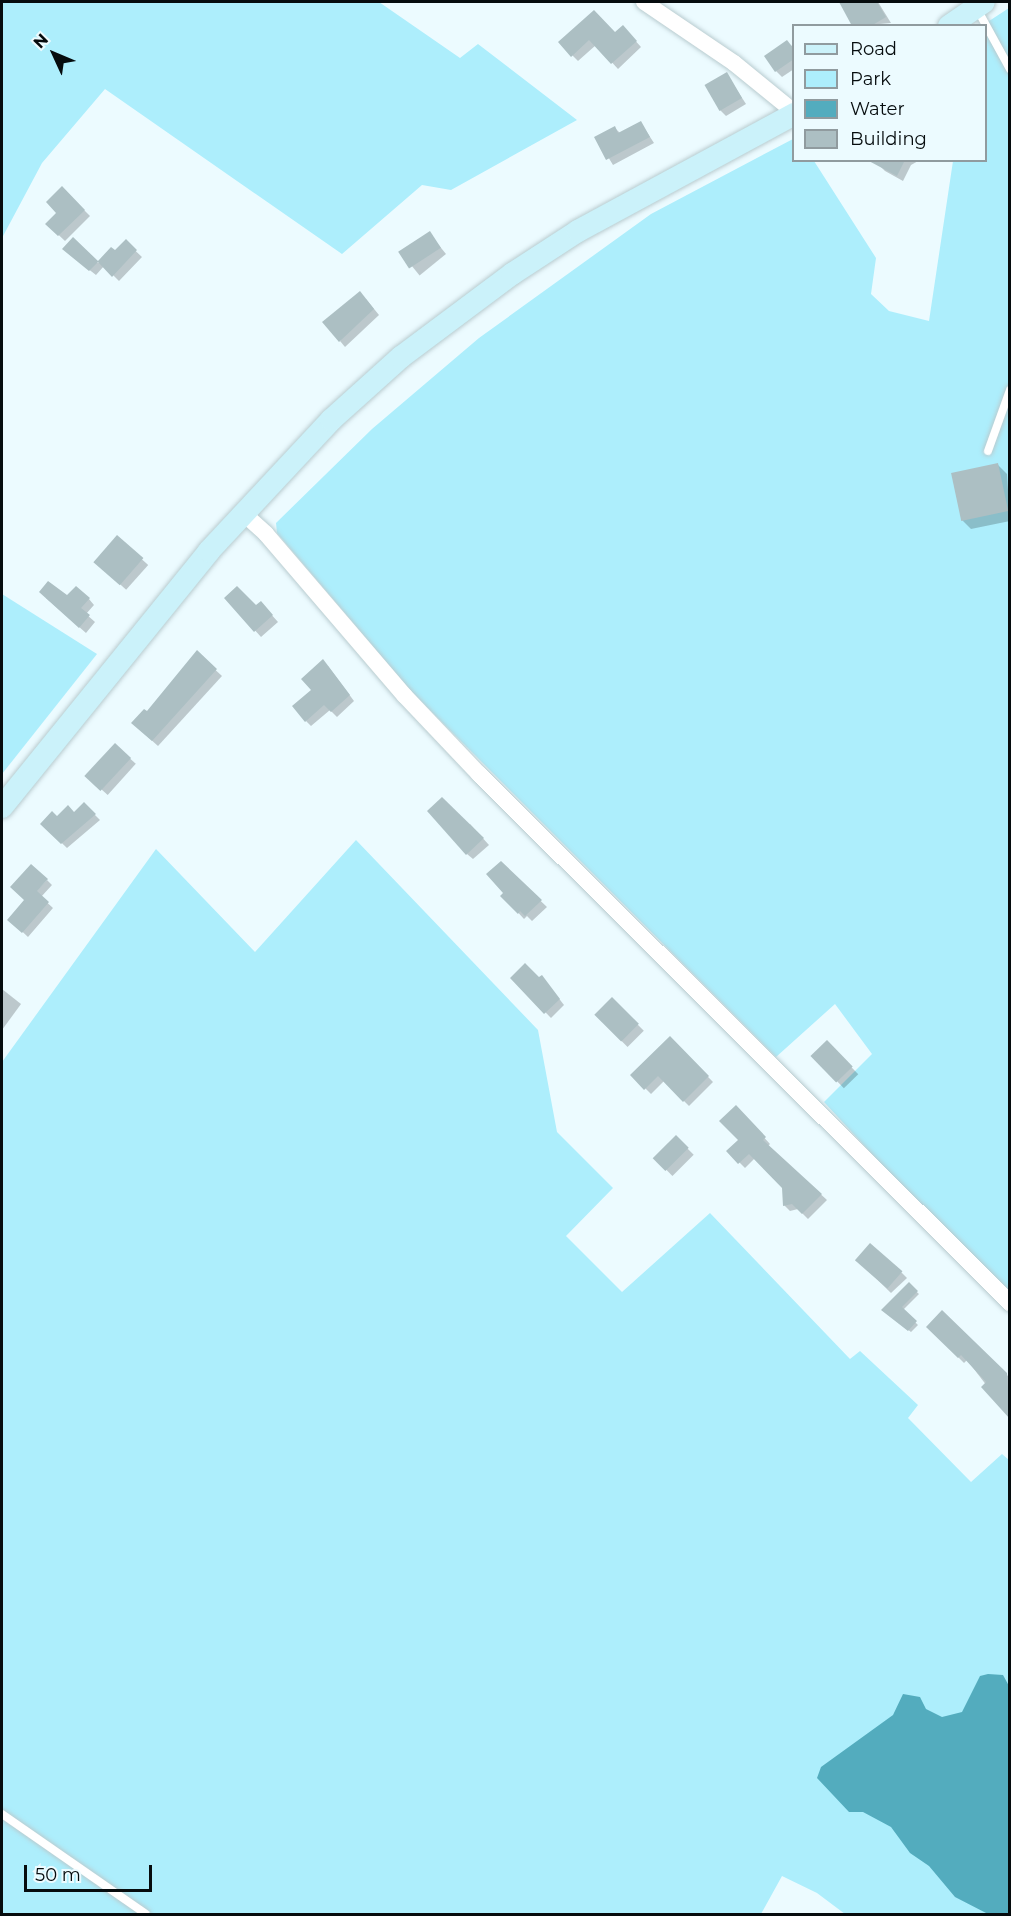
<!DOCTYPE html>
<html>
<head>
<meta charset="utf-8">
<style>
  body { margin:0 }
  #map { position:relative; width:1011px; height:1916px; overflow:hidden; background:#ecfbff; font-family:Montserrat,sans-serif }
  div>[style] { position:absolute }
  .green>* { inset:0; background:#adeefc }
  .water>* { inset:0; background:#53acbe }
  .shadow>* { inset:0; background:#0003; transform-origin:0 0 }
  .building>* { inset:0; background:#acbfc3; transform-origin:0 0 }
  .roads { filter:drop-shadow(0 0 2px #b9ccd0) drop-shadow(0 0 2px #b9ccd0) }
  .lane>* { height:8px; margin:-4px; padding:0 4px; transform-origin:4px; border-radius:4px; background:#fff }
  .street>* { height:16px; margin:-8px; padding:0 8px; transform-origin:8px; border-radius:8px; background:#fff }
  .secondary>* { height:22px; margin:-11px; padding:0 11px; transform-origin:11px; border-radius:11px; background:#cbf2fa }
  span { translate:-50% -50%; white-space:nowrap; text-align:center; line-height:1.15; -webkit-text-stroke:4.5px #ecfbff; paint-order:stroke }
  .frame { position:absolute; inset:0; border:3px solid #060c0e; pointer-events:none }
  .legend { position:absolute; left:792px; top:24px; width:195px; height:138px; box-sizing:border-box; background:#ecfbff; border:2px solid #909b9f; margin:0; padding:8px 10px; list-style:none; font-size:18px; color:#060c0e }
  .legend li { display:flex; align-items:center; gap:12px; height:30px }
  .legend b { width:30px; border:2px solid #909b9f }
  .north { position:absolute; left:24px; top:24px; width:60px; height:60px; -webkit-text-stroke:4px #ecfbff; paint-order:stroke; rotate:314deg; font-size:16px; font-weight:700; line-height:24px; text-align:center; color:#060c0e }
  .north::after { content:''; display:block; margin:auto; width:21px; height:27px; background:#060c0e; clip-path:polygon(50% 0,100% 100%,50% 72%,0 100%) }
  .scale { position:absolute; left:24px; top:1865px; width:128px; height:27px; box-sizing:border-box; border:3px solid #060c0e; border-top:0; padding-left:8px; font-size:18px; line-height:21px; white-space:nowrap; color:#060c0e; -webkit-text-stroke:4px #ecfbff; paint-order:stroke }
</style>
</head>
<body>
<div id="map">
  <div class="green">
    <i style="clip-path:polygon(2px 2px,379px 2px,460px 58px,478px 44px,577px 120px,451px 190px,422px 185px,342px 254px,105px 89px,42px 163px,2px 238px)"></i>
    <i style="clip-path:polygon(1009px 8px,1009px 1290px,898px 1182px,824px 1102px,872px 1054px,835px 1004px,776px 1057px,411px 691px,277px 533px,276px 523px,372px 429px,479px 338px,651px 214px,793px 139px,794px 160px,814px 161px,876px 258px,871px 294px,889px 311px,929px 321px,953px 161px,986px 160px,983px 25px)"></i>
    <i style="clip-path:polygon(2px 594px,97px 654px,2px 774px)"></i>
    <i style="clip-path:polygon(356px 840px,538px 1030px,557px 1132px,613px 1188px,566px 1236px,622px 1292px,710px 1213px,850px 1359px,860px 1351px,918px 1405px,908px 1418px,971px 1482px,1002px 1454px,1009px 1460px,1009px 1914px,845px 1914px,817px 1893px,782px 1876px,761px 1914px,2px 1914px,2px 1062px,156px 849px,255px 952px)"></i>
  </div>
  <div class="water">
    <i style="clip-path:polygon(988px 1674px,1003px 1675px,1009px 1686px,1009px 1914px,988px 1914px,955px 1897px,929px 1866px,910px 1853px,891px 1827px,863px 1812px,849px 1812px,817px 1778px,821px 1767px,893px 1715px,903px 1694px,920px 1697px,926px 1709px,942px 1717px,962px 1712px,980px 1676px)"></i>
  </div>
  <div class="shadow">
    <i style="clip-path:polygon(842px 2px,878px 2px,891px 23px,857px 26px)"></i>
    <i style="clip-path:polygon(623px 27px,641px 47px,618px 69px,596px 45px,578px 61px,560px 43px,615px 34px)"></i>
    <i style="clip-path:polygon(787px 42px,794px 48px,794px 69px,782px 77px,776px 71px)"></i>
    <i style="clip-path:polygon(726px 73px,746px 104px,726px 116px,720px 110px)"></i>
    <i style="clip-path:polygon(641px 123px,654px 143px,613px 165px,596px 137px,615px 128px,621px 134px)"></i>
    <i style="clip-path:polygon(881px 160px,920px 160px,911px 165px,903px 181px,885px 171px,879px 165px)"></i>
    <i style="clip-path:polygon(62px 188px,90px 216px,65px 241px,47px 224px,58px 213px)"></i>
    <i style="left:429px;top:233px;width:27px;height:34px;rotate:51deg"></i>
    <i style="clip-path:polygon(73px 239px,98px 263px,112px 249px,116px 252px,126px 242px,142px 257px,119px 281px,104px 266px,96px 275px,69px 254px)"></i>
    <i style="clip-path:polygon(366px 299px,379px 315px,345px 347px,340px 341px)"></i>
    <i style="clip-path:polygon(998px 465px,1007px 474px,1010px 521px,971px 529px,962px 520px)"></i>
    <i style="left:117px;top:537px;width:42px;height:33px;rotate:42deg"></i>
    <i style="clip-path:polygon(67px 597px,89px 599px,94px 605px,86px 614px,95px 622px,86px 633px,46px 598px)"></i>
    <i style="clip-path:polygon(226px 598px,256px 607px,261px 603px,278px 622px,261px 637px)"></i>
    <i style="clip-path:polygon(197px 653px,222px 676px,158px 746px,139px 729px)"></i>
    <i style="clip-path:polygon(328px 666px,354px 701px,337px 717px,330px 710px,311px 726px,306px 721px,313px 691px)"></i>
    <i style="left:115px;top:745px;width:28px;height:42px;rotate:42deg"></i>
    <i style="clip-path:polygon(84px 804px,100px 820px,67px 848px,42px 824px,75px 814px)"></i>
    <i style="clip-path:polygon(470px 824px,489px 845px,473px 859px,467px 854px)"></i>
    <i style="clip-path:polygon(501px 863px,547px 907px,532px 921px,527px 916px,524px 919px,503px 896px,506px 893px)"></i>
    <i style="clip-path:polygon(47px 880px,52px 885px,41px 897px,53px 908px,28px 937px,9px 919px)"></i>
    <i style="clip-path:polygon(512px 978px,547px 983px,564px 1005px,551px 1018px)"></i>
    <i style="clip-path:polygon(2px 989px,21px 1004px,2px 1030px)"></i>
    <i style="left:612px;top:999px;width:45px;height:23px;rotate:45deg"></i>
    <i style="clip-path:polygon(670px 1038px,713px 1082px,689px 1106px,664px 1081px,651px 1094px,632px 1075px)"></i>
    <i style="left:827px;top:1042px;width:45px;height:20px;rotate:46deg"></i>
    <i style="clip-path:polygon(736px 1107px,770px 1144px,768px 1146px,827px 1200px,808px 1219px,798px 1209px,790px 1211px,784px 1205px,784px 1188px,755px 1158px,745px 1168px,728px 1151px,740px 1140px)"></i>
    <i style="left:676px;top:1137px;width:25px;height:30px;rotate:45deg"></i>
    <i style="clip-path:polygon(856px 1259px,901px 1272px,907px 1278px,891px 1293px)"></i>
    <i style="clip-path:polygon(909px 1285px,919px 1294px,903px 1310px,918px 1325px,911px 1332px,885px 1312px)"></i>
    <i style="clip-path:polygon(942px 1312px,1010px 1378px,1010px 1416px,967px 1360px,964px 1363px,928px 1327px)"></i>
  </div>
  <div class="building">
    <i style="clip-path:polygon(839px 2px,877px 2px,886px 17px,871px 26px,852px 26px)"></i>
    <i style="clip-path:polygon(594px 10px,615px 32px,623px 25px,637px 41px,611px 64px,589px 40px,571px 57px,558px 42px)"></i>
    <i style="clip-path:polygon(787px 40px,794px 49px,794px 59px,775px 72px,764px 56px)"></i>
    <i style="left:727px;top:72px;width:30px;height:26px;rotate:60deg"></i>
    <i style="clip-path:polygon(641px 121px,650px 137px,606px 160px,594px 137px,615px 126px,618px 133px)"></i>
    <i style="clip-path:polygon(867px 160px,905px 160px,897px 176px)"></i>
    <i style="clip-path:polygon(62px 186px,85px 210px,58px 236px,45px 224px,56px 213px,46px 202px)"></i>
    <i style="left:430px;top:231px;width:20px;height:38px;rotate:57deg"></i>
    <i style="clip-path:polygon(73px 237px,98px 261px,111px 247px,115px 250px,126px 239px,137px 250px,112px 277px,98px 262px,89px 271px,62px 249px)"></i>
    <i style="clip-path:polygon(360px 291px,374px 309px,339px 342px,322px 322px)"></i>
    <i style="left:998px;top:463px;width:49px;height:48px;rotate:78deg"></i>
    <i style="left:117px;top:535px;width:35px;height:36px;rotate:41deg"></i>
    <i style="clip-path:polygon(48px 581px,67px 595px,76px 586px,90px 598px,81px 608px,90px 615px,79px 628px,39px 592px)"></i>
    <i style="clip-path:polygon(237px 586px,256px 605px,261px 601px,273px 615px,254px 632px,224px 598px)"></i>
    <i style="clip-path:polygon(197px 650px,217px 669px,152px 741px,131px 723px,144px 709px,147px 711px)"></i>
    <i style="clip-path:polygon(323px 659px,350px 695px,331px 712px,324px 705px,305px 722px,292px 706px,311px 690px,301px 679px)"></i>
    <i style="left:115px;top:743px;width:22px;height:45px;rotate:43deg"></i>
    <i style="clip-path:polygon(442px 797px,484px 838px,466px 855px,427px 811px)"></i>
    <i style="clip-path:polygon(84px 802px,96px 814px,61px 844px,40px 824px,52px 811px,57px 816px,68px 805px,74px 812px)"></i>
    <i style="clip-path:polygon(501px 861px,542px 900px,525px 916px,520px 911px,518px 914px,500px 896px,503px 893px,486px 874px)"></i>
    <i style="clip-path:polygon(31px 864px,48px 879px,37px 891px,49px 902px,22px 933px,7px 920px,24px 900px,10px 887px)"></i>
    <i style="clip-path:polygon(525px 963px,539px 977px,542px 975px,560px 999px,544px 1014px,510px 978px)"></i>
    <i style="left:612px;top:997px;width:38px;height:25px;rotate:45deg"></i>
    <i style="clip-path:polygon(670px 1036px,709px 1076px,683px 1102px,658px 1076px,644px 1090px,630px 1075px)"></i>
    <i style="left:827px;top:1040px;width:37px;height:23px;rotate:46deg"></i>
    <i style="clip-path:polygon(736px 1105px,766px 1137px,763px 1140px,822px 1194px,802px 1214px,792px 1204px,783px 1206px,782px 1188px,749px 1154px,738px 1164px,726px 1151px,738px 1140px,719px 1121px)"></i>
    <i style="left:676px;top:1135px;width:18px;height:33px;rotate:45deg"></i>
    <i style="left:870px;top:1243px;width:43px;height:23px;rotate:41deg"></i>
    <i style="clip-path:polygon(909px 1282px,918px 1291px,902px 1307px,917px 1321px,908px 1331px,881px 1310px)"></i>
    <i style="clip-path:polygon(942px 1310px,1007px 1373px,1010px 1419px,981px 1387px,986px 1382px,961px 1355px,958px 1358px,926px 1327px)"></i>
  </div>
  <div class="roads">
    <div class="lane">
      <i style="left:976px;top:7px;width:71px;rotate:61.3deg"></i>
      <i style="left:988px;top:451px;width:65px;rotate:-70.2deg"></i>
      <i style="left:2px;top:1814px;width:175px;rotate:34.8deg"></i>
    </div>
    <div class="street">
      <i style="left:644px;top:2px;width:109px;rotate:34.1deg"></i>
      <i style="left:734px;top:63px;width:77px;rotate:39.2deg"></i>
      <i style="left:243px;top:513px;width:31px;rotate:42deg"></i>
      <i style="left:266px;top:534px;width:213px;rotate:49.4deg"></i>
      <i style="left:405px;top:696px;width:108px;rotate:46.5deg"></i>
      <i style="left:479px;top:774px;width:750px;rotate:44.89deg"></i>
    </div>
    <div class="secondary">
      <i style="left:949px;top:26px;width:42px;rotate:-34.4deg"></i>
      <i style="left:2px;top:807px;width:329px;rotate:-51deg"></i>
      <i style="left:209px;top:551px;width:179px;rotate:-47deg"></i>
      <i style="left:331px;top:420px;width:94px;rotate:-42deg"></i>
      <i style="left:401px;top:357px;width:139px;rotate:-36.8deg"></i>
      <i style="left:512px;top:274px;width:79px;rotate:-33.1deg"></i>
      <i style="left:578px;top:231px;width:246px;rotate:-28.4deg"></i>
    </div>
  </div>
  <div class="frame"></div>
  <ul class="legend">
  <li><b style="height:8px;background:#cbf2fa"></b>Road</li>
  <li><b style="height:16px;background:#adeefc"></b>Park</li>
  <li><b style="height:16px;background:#53acbe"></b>Water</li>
  <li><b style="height:16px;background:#acbfc3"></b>Building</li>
  </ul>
  <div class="north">N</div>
  <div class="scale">50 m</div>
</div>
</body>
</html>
